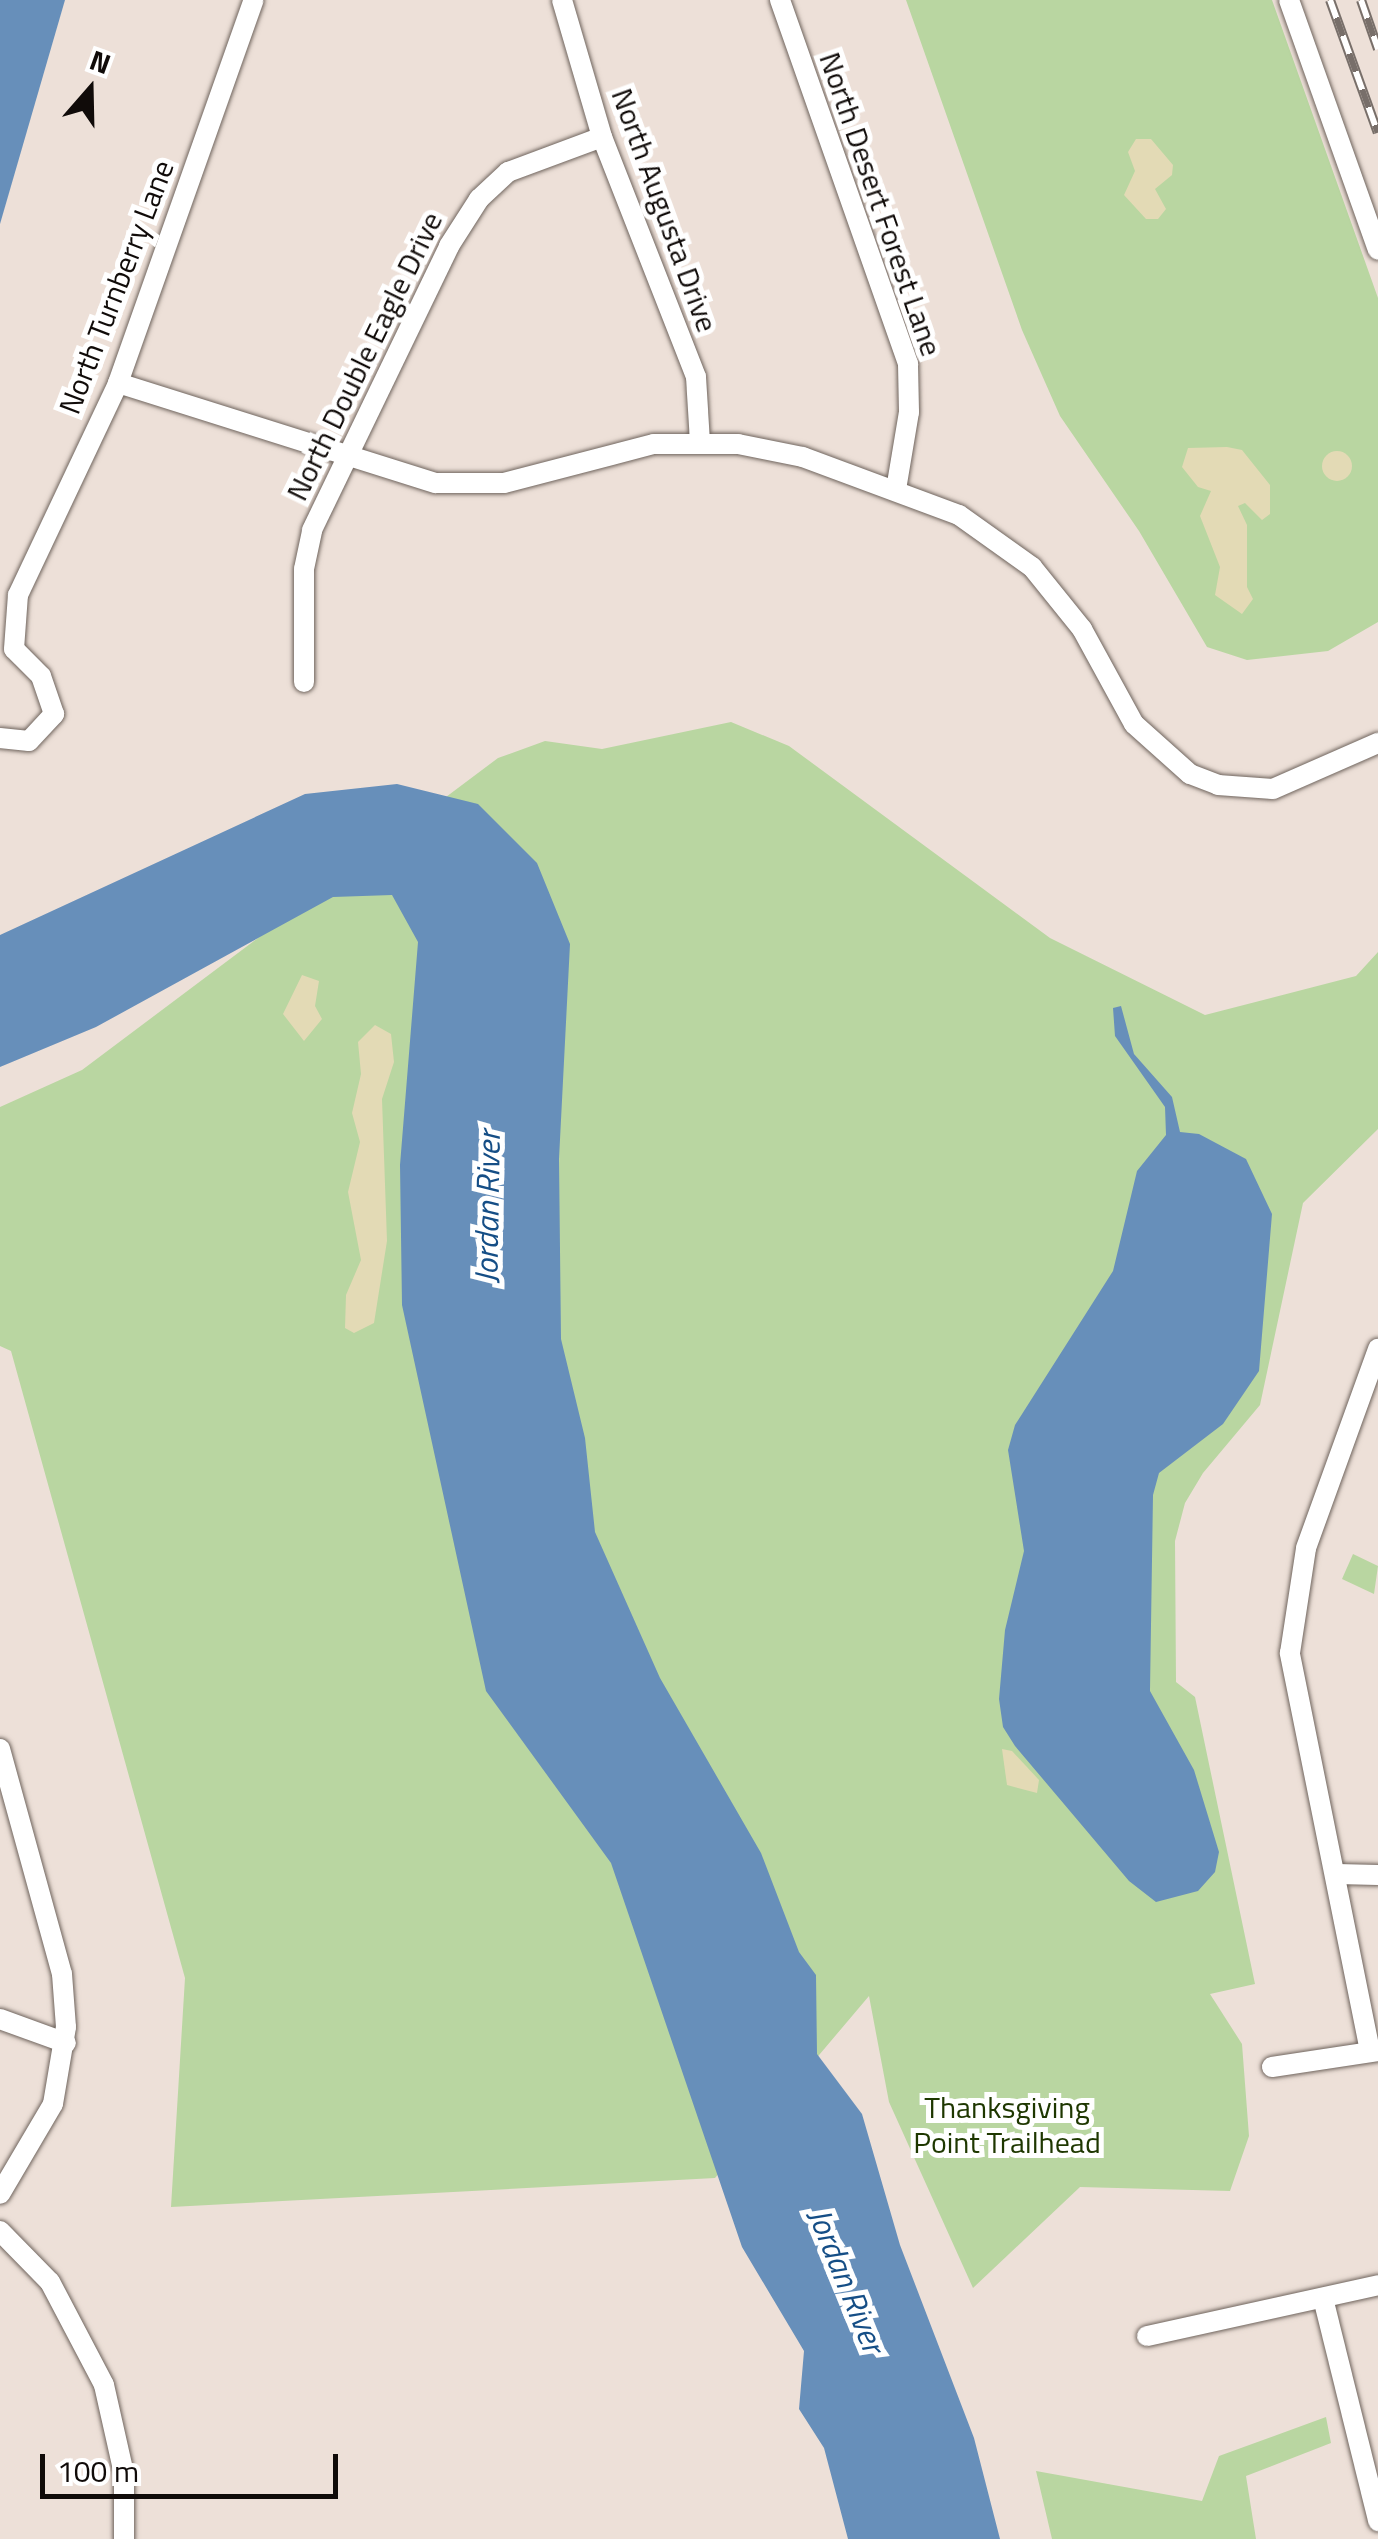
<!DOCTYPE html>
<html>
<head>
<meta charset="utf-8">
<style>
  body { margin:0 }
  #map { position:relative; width:1378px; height:2539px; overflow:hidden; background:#ede0d8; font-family:"Titillium Web",sans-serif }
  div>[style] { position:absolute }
  .green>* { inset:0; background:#b9d6a1 }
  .sand>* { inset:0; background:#e3dab5 }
  .round { border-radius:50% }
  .water>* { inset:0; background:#678fba }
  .roads { filter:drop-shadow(0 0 2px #6f645d) drop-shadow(0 0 2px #6f645d) }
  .minor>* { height:20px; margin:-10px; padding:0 10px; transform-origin:10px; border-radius:10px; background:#fff }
  .rail>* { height:10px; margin-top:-5px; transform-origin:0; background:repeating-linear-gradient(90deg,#fff 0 19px,#786f6a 0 38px); box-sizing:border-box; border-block:2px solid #786f6a }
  span { translate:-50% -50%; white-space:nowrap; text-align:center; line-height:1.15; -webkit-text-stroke:10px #fff; paint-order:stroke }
  .street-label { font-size:30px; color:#100b09 }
  .park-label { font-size:30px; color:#1e3700 }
  .water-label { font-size:32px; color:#154e86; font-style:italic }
  .north { position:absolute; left:40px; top:40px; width:100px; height:100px; -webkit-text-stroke:8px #fff; paint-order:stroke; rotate:20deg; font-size:28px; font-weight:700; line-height:40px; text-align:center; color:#100b09 }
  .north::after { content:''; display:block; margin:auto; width:35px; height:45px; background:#100b09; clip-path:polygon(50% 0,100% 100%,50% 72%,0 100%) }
  .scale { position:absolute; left:40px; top:2454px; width:298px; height:45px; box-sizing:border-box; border:5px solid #100b09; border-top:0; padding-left:12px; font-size:30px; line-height:35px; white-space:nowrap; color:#100b09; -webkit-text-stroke:8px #fff; paint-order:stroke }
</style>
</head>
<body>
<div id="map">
  <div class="green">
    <i style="clip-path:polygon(906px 0,1272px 0,1378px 298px,1378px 622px,1328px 651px,1247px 660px,1207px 647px,1139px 531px,1060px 416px,1022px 330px)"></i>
    <i style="clip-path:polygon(731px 722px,789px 746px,1050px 938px,1205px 1015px,1356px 976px,1378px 952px,1378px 1129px,1303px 1203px,1260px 1405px,1203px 1473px,1185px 1503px,1175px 1541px,1176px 1682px,1195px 1697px,1255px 1984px,1210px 1994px,1242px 2044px,1249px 2136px,1230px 2191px,1080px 2187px,973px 2288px,889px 2102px,869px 1996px,715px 2178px,171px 2207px,185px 1978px,11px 1351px,0 1346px,0 1107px,82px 1070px,498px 758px,545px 741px,602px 749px)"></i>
    <i style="clip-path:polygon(1353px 1554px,1378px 1566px,1374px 1594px,1342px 1579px)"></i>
    <i style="clip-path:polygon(1326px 2417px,1331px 2443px,1246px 2476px,1256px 2539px,1052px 2539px,1036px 2471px,1202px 2501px,1219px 2456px)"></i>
  </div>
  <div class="sand">
    <i style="clip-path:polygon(1136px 139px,1151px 139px,1173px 165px,1172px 175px,1155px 189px,1166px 209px,1158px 219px,1146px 219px,1124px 195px,1135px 171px,1128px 152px)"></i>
    <i style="clip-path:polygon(1227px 447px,1242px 450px,1270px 485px,1270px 514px,1262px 520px,1245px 503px,1238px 506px,1247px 525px,1247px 587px,1253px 599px,1242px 614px,1215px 595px,1220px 567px,1200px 516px,1211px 491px,1198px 487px,1182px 467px,1188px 448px)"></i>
    <i class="round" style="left:1322px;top:451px;width:30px;height:30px"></i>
    <i style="clip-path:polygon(302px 975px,319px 981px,315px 1006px,322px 1019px,304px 1041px,283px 1014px)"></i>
    <i style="clip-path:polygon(375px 1025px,391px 1034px,394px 1062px,382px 1099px,387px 1241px,374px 1323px,354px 1333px,345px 1328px,346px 1295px,361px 1260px,348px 1192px,360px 1142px,352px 1113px,361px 1074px,358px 1042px)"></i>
    <i style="clip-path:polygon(1002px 1749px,1012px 1751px,1039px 1780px,1037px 1793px,1007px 1785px)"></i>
  </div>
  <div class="water">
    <i style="clip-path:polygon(0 0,65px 0,0 224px)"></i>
    <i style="clip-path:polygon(397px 784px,478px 804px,537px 863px,570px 944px,559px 1159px,561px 1339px,585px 1438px,595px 1532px,660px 1678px,761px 1853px,799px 1952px,816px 1975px,817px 2054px,862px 2114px,900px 2245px,974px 2438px,1000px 2539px,848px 2539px,824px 2448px,799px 2409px,804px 2351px,742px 2247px,611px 1863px,486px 1691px,402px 1305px,400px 1165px,418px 942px,392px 895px,333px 897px,96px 1027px,0 1067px,0 935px,305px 794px)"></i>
    <i style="clip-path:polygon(1121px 1006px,1134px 1054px,1172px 1097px,1180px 1132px,1199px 1134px,1246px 1159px,1272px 1214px,1259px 1371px,1223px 1424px,1159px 1473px,1153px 1495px,1150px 1691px,1194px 1770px,1219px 1852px,1215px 1872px,1198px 1891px,1156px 1902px,1129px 1881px,1015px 1746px,1003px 1727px,999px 1699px,1005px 1630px,1024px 1551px,1008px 1450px,1015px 1425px,1113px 1271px,1137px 1171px,1166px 1135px,1165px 1107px,1115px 1036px,1113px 1008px)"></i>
  </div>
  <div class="roads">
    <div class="minor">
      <i style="left:562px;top:0;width:143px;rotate:73.7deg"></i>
      <i style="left:602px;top:137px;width:258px;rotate:68.6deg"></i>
      <i style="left:696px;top:377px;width:65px;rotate:86.5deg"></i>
      <i style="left:780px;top:0;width:386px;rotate:70.6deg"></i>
      <i style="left:908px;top:364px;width:48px;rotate:88.8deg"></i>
      <i style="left:909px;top:412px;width:79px;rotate:99.5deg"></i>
      <i style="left:1289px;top:0;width:265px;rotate:70.4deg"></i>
      <i style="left:118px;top:383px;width:333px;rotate:17.5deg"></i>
      <i style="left:436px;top:483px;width:68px"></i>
      <i style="left:504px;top:483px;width:155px;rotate:-14.6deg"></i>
      <i style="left:654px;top:444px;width:84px"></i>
      <i style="left:738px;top:444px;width:66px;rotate:11.3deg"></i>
      <i style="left:803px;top:457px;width:166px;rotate:20.4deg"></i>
      <i style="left:959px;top:515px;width:90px;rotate:35.5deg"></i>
      <i style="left:1032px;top:567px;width:80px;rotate:51.1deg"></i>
      <i style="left:1082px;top:629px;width:108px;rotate:61.3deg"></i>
      <i style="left:1134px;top:724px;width:75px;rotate:41.8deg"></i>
      <i style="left:1190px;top:774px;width:30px;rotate:21deg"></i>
      <i style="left:1218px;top:785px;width:55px;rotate:4.2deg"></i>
      <i style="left:1273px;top:789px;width:115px;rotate:-23.7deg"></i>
      <i style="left:304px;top:682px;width:113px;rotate:-90deg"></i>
      <i style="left:304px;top:569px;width:40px;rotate:-78deg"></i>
      <i style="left:312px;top:530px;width:315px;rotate:-64.2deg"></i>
      <i style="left:449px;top:246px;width:56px;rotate:-57.4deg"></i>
      <i style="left:479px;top:199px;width:40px;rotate:-43deg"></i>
      <i style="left:508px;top:172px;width:100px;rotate:-20.4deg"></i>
      <i style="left:0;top:738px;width:29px;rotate:6deg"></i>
      <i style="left:29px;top:741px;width:37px;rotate:-47deg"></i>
      <i style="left:54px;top:714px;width:40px;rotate:-108.9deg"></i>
      <i style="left:41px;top:676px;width:38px;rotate:-135deg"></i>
      <i style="left:14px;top:649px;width:54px;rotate:-85.8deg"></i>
      <i style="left:18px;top:595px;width:234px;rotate:-64.7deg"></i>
      <i style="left:118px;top:383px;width:406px;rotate:-70.5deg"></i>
      <i style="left:0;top:1749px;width:233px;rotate:74.6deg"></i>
      <i style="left:62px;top:1974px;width:53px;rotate:85.7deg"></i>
      <i style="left:66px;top:2027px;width:78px;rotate:99.6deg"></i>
      <i style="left:53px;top:2104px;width:104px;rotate:120.5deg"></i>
      <i style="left:1337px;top:1874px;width:41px;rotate:1.4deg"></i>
      <i style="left:0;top:2019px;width:70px;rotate:20deg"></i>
      <i style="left:1370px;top:2051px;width:406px;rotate:-101.4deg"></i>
      <i style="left:1290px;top:1653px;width:106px;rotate:-81.3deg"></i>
      <i style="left:1306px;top:1548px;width:212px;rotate:-70.1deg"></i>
      <i style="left:1272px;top:2067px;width:107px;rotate:-8.6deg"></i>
      <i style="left:0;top:2231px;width:71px;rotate:45.6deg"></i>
      <i style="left:50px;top:2282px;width:116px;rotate:62.3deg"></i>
      <i style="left:104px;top:2385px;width:91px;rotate:77.3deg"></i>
      <i style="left:124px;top:2474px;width:65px;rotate:90deg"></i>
      <i style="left:1323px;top:2298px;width:230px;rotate:76.1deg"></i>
      <i style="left:1147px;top:2336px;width:237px;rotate:-12.4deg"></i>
    </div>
  </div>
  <div class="rail">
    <i style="left:1330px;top:0;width:141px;rotate:70.2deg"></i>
    <i style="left:1361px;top:0;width:52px;rotate:70.9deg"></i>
  </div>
  <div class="street-label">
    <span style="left:881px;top:204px;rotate:71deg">North Desert Forest Lane</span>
    <span style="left:665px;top:210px;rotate:70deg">North Augusta Drive</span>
    <span style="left:116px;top:287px;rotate:-69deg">North Turnberry Lane</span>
    <span style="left:364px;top:356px;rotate:-64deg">North Double Eagle Drive</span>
  </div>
  <div class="park-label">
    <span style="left:1007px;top:2124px">Thanksgiving<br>Point Trailhead</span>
  </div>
  <div class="water-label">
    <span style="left:487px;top:1207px;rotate:-89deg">Jordan River</span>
    <span style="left:847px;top:2280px;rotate:68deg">Jordan River</span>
  </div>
  <div class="north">N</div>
  <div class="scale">100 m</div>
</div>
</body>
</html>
